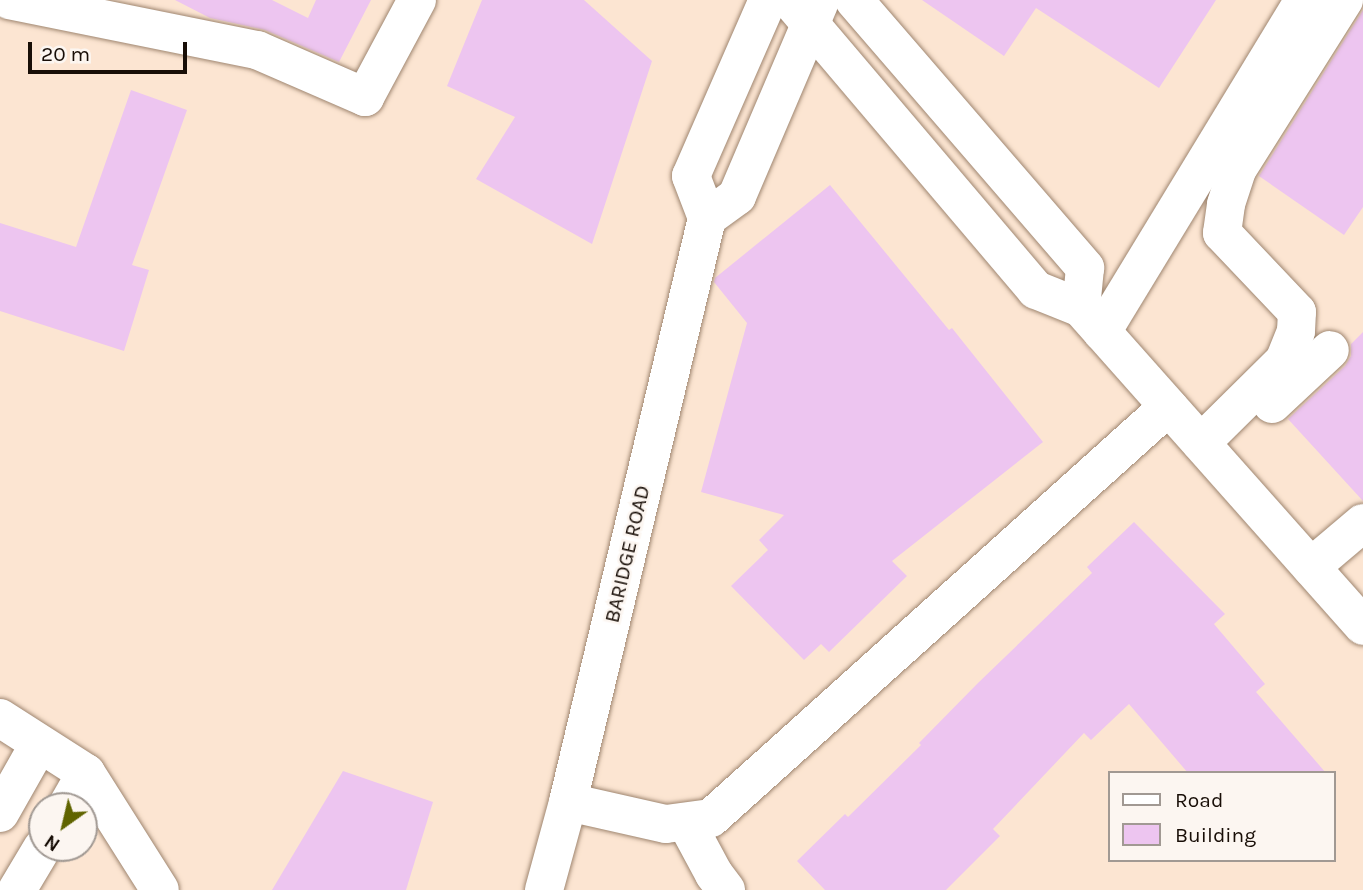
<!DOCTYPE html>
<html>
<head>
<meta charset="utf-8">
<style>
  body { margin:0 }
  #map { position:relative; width:1363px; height:890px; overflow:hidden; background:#fce5d2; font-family:Karla,sans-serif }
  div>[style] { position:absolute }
  .building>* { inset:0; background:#edc5f0 }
  .roads { filter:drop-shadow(0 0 2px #9f8670) drop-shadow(0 0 2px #9f8670) }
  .street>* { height:38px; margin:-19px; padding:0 19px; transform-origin:19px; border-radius:19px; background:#fff }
  .secondary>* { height:38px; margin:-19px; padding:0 19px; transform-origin:19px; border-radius:19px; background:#fff }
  span { translate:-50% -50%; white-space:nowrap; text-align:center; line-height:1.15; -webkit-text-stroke:5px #fcf6f1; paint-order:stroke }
  .street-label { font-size:21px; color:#180e07 }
  .legend { position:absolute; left:1108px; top:771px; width:228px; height:91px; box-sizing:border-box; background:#fcf6f1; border:2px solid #a19993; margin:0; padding:9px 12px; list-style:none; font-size:21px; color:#180e07 }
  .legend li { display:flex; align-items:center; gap:14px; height:35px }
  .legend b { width:35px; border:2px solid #a19993 }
  .north { position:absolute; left:28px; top:792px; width:70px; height:70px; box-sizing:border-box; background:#fcf6f1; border:2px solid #a19993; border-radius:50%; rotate:214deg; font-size:19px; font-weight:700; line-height:28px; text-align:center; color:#180e07 }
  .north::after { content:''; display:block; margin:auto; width:24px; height:32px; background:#606400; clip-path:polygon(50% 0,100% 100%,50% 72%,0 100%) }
  .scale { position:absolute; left:28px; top:42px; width:159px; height:32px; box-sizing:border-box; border:4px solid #180e07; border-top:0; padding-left:9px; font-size:21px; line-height:24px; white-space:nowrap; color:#180e07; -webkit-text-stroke:5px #fcf6f1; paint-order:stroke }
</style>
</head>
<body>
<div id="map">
  <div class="building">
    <i style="clip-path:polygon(175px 0,272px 0,308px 18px,316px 0,371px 0,339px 62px,265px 30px,210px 18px)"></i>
    <i style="clip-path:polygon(482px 0,584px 0,652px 61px,592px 244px,476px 179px,515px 117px,447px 86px)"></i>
    <i style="clip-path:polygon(922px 0,1216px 0,1159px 88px,1036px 8px,1004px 56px)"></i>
    <i style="clip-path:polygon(1363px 10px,1363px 207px,1344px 235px,1259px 176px)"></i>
    <i style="clip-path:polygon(131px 90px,187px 110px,132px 265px,149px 270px,124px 351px,0 311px,0 223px,76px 247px)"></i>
    <i style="clip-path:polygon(830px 185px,949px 330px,952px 328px,1043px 442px,892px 561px,907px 576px,829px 652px,821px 644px,804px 660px,731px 586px,768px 550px,759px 540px,784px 515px,701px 492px,747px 323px,714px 282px,715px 278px)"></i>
    <i style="clip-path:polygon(1363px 332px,1363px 501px,1288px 419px,1345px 366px,1351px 356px,1351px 344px)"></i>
    <i style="clip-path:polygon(1134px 522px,1225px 614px,1214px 624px,1265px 684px,1256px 692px,1326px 773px,1188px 773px,1129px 704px,1091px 740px,1084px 733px,993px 829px,1000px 836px,946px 890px,825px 890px,797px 861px,845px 814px,848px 817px,921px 745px,919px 743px,978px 683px,1092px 573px,1087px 567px)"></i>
    <i style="clip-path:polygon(343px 771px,433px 802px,406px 890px,272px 890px)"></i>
  </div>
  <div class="roads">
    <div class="street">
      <i style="left:9px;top:0;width:253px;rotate:11.4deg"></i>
      <i style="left:257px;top:50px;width:118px;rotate:23.5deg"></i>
      <i style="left:365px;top:97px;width:110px;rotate:-61.8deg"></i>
      <i style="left:1102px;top:332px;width:389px;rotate:-58.7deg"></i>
      <i style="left:1272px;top:404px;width:79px;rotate:-43deg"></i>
      <i style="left:1201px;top:443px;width:117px;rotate:-44.7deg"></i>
      <i style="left:1284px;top:361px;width:32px;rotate:-68deg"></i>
      <i style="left:1296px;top:331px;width:19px;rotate:-87deg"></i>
      <i style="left:1297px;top:312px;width:109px;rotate:-133.5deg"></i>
      <i style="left:1222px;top:233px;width:29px;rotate:-82deg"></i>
      <i style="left:1226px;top:204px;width:36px;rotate:-72deg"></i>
      <i style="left:1237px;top:170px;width:201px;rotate:-57.8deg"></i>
      <i style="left:1311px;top:567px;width:68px;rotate:-40.2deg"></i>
      <i style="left:0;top:718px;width:102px;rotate:32.6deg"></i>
      <i style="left:568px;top:802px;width:100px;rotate:12.7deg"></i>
      <i style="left:666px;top:824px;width:45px;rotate:-7.6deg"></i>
      <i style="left:711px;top:818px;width:615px;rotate:-41.97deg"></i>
      <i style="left:67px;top:806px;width:38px;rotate:-60deg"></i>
      <i style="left:86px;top:773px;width:138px;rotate:57.7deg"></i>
      <i style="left:0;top:813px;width:79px;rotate:-60.5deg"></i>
      <i style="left:686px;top:822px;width:59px;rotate:61.7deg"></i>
      <i style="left:714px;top:874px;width:20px;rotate:53deg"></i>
      <i style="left:17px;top:890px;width:49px;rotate:-59.2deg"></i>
    </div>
    <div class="secondary">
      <i style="left:790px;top:0;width:380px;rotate:49.7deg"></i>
      <i style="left:1036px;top:290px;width:48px;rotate:21.8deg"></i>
      <i style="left:1081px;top:308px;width:425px;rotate:48.4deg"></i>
      <i style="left:854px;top:0;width:354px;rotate:49.2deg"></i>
      <i style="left:1085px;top:268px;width:40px;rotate:95.7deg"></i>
      <i style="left:707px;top:218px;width:37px;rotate:-36deg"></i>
      <i style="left:737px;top:196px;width:209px;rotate:-66.9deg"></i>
      <i style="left:707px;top:218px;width:45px;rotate:-110.9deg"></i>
      <i style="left:691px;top:176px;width:192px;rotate:-66.4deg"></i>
      <i style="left:544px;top:890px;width:91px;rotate:-74.7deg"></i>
      <i style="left:568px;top:802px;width:600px;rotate:-76.61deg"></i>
    </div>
  </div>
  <div class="street-label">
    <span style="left:627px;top:554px;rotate:-77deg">BARIDGE ROAD</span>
  </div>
  <ul class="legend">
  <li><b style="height:9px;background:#fff"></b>Road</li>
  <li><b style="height:19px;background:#edc5f0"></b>Building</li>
  </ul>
  <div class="north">N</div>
  <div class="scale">20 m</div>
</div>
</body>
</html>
